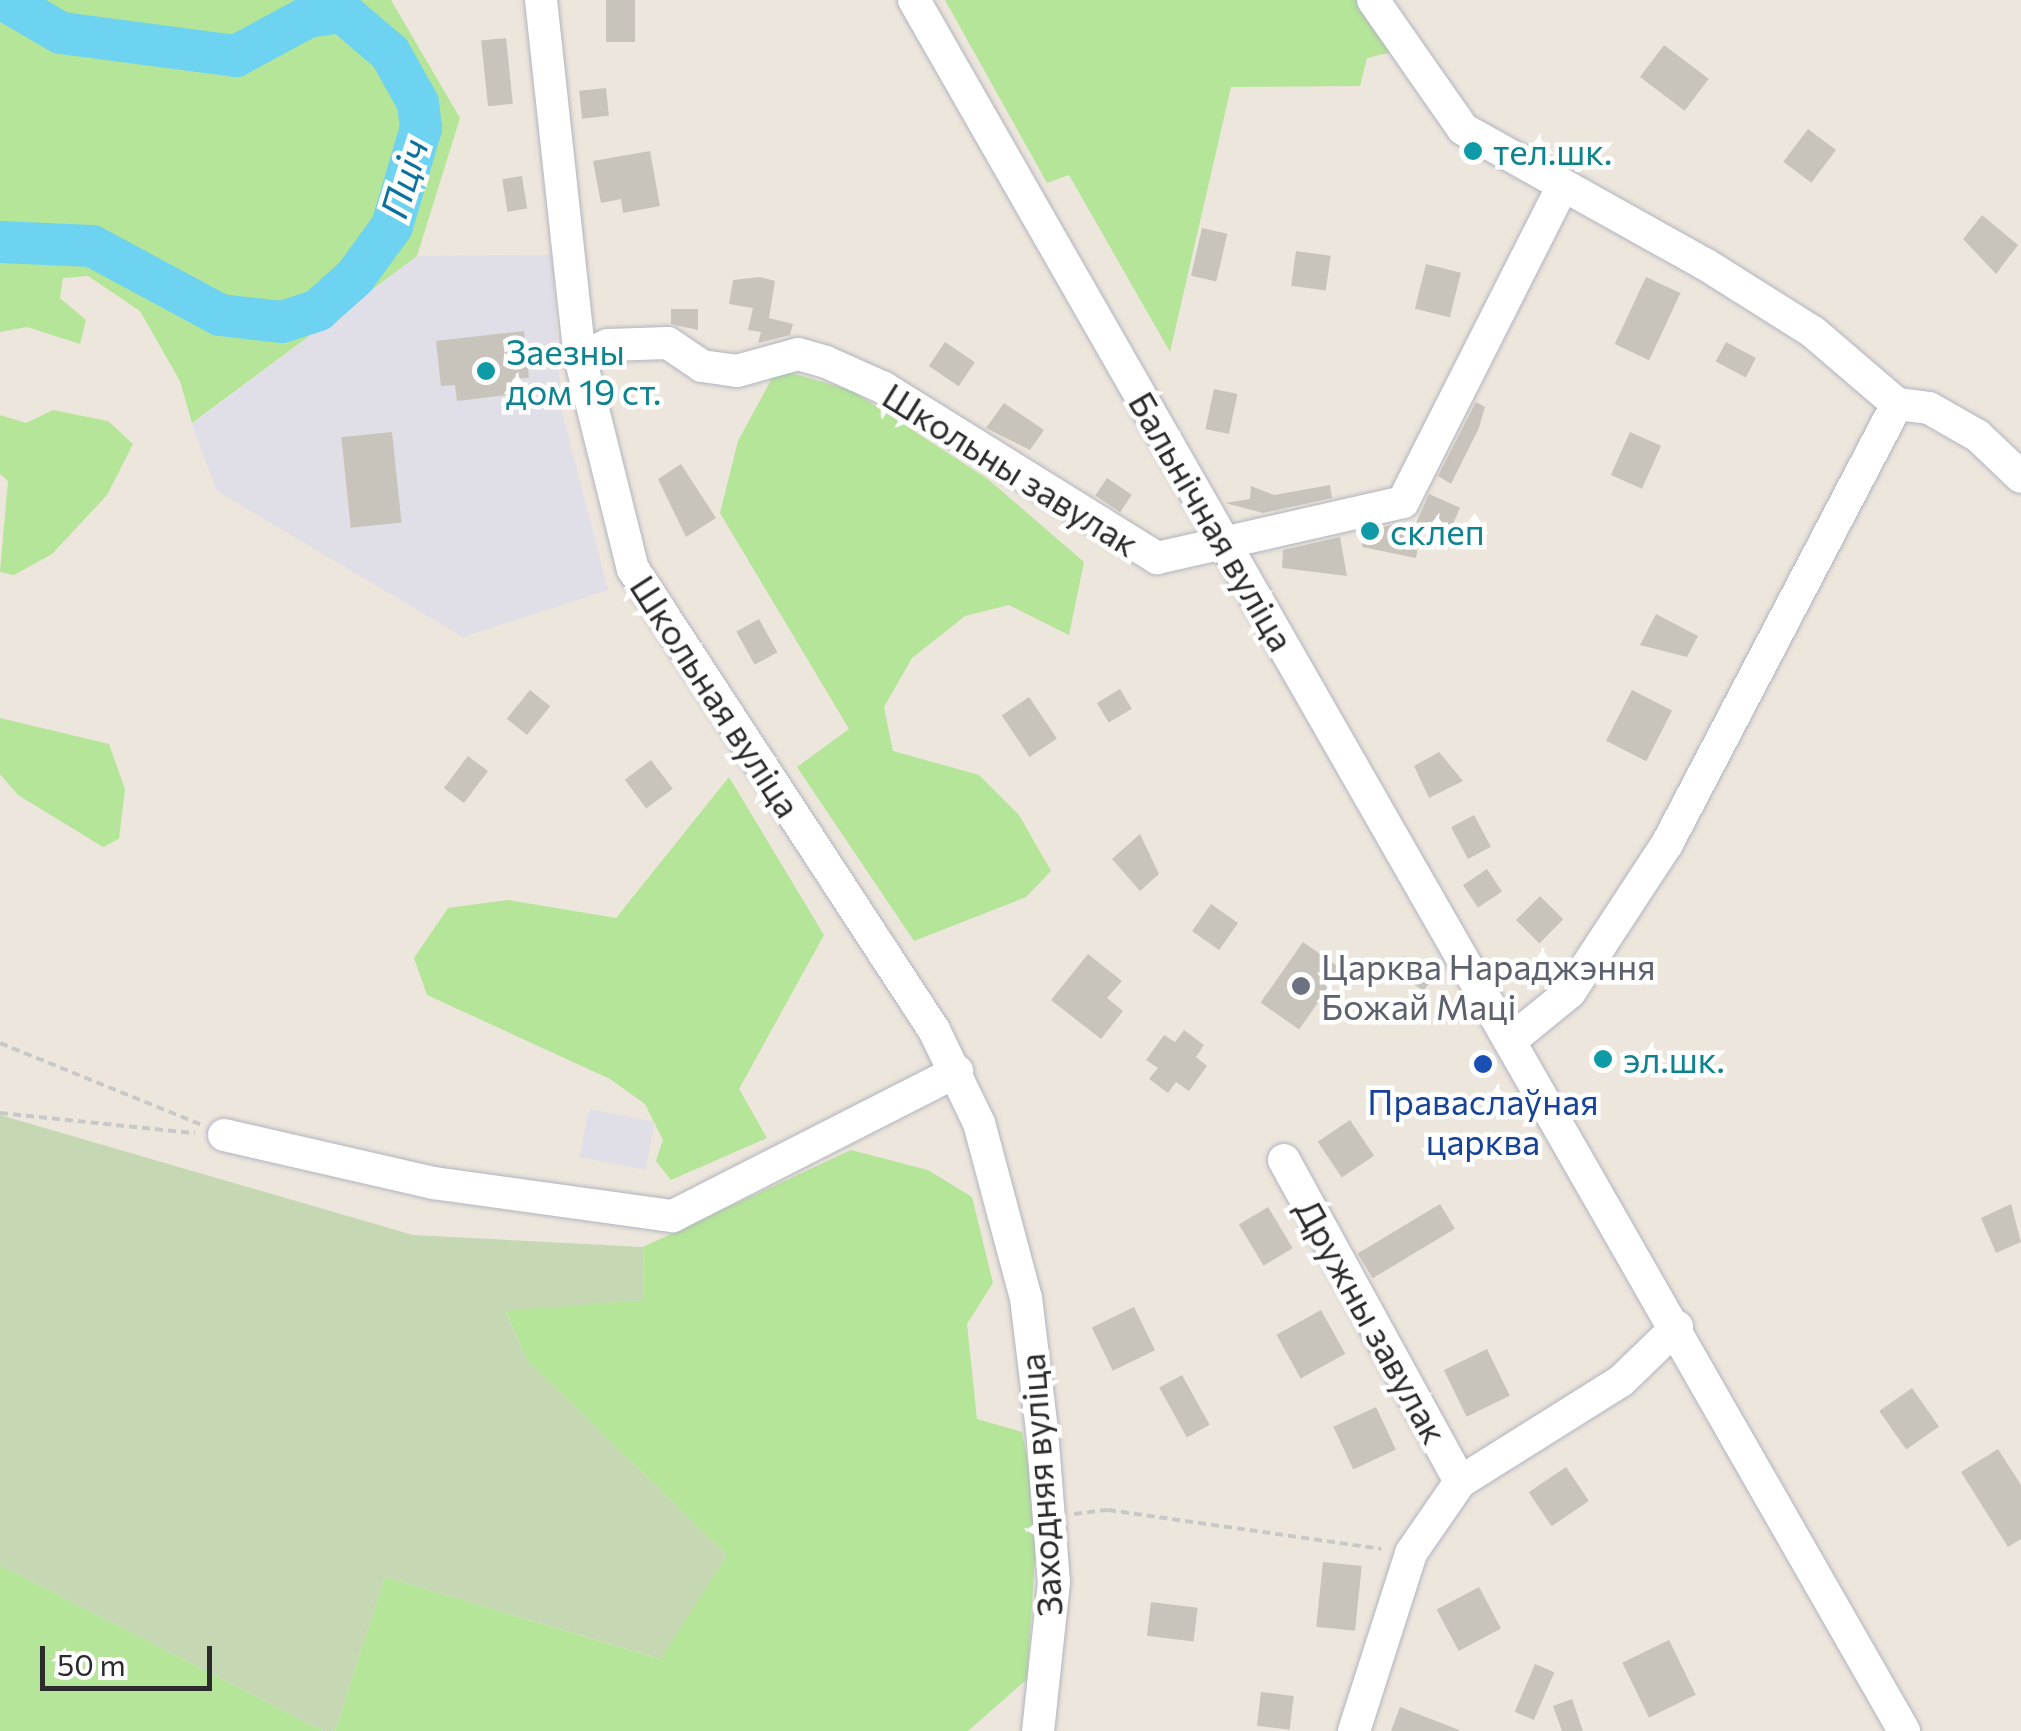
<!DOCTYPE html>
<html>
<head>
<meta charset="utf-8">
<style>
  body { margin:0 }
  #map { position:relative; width:2021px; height:1731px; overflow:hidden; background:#ede6dd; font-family:Commissioner,sans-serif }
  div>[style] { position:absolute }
  .industrial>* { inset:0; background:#e0dee6; transform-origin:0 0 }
  .green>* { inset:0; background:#b5e598 }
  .cemetery>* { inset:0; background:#c6d7b4 }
  .river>* { height:42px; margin:-21px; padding:0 21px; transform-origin:21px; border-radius:21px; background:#6ed2f1 }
  .building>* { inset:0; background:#c9c4bb; transform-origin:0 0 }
  .path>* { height:4px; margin-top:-2px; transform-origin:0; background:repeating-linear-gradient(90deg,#c8c8c8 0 8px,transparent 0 13px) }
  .roads { filter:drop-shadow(0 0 2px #b1b4bf) drop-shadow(0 0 2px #b1b4bf) }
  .minor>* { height:32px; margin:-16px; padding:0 16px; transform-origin:16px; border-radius:16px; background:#fff }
  .dots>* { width:28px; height:28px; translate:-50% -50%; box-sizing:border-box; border:5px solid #fff; border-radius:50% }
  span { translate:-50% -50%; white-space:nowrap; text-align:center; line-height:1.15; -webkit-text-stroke:9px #fff; paint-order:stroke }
  .culture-label { font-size:35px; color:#0d838f }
  .left { translate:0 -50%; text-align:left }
  .street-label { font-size:35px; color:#2b2b2b }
  .worship-label { font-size:35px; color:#5b616d }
  .transit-label { font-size:35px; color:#164399 }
  .water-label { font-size:38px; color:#0b71a0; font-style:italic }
  .scale { position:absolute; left:40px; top:1646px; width:172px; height:45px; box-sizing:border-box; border:5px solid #2b2b2b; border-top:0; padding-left:12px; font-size:30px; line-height:35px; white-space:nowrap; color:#2b2b2b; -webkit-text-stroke:8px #fff; paint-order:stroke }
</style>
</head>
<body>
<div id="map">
  <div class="industrial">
    <i style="clip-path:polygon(552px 255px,561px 408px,608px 590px,463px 637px,217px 491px,192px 424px,417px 256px)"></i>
    <i style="left:589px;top:1109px;width:67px;height:49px;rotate:11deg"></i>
  </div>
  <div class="green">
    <i style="clip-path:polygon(0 0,391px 0,460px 118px,417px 256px,192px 423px,180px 381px,140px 311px,88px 276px,63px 278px,60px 298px,86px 320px,80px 344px,27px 327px,0 332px)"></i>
    <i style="clip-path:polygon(945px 0,1361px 0,1400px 50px,1367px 58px,1360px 86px,1231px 87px,1170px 352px,1069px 175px,1047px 183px)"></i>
    <i style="clip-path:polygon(777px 369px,851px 390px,989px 480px,1084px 562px,1069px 635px,1009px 605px,965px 616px,912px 658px,884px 707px,893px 751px,979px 775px,1019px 815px,1051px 871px,1026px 897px,914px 941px,797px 767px,849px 729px,720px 513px,738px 441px)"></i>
    <i style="clip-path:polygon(53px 410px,108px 421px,133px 444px,107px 495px,52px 554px,14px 575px,0 572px,8px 481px,0 474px,0 415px,26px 423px)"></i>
    <i style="clip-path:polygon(0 718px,109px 744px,125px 789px,119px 839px,103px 847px,18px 795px,0 774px)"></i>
    <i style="clip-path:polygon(729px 777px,824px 935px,739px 1089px,767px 1138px,671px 1180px,656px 1161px,663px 1140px,645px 1104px,610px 1079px,427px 995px,414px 958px,448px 908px,508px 900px,616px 918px)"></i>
    <i style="clip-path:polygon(851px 1150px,928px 1170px,972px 1197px,993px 1283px,967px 1324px,977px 1419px,1022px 1432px,1038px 1515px,1027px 1679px,968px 1731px,335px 1731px,385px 1577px,660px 1659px,727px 1555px,527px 1360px,505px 1310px,644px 1300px,643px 1247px)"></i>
    <i style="clip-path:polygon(0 1565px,323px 1731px,0 1731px)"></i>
  </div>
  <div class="cemetery">
    <i style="clip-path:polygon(0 1115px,413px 1235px,643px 1247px,644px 1300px,505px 1311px,527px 1360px,727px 1555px,661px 1659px,385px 1577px,335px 1731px,323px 1731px,0 1565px)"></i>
  </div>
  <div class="river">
    <i style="left:0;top:242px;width:92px;rotate:2.5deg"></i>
    <i style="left:92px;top:246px;width:145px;rotate:28.3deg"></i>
    <i style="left:220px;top:315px;width:62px;rotate:6.4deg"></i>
    <i style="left:282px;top:322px;width:38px;rotate:-18deg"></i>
    <i style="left:318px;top:310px;width:50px;rotate:-41.7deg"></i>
    <i style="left:355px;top:277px;width:63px;rotate:-54deg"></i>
    <i style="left:392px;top:226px;width:102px;rotate:-73.5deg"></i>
    <i style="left:421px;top:128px;width:25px;rotate:-97deg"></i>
    <i style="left:418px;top:103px;width:57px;rotate:-119.2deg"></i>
    <i style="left:390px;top:53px;width:63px;rotate:-139.5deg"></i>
    <i style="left:342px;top:12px;width:34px;rotate:172deg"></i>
    <i style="left:308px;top:17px;width:82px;rotate:151.6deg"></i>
    <i style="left:236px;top:56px;width:177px;rotate:-172.5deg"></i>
    <i style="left:61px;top:33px;width:66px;rotate:-149.9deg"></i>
  </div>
  <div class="building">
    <i style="left:606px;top:0;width:29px;height:42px"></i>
    <i style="left:506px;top:38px;width:66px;height:25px;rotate:84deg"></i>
    <i style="left:1664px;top:45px;width:56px;height:40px;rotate:37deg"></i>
    <i style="left:606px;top:88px;width:28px;height:27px;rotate:84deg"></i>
    <i style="left:1808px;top:129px;width:35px;height:41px;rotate:37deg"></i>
    <i style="clip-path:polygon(650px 151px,660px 206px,623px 213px,621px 199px,601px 203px,593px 161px)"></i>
    <i style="left:522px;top:176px;width:33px;height:20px;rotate:81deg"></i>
    <i style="clip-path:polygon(1982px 215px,2018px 245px,1996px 274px,1963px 239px)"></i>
    <i style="left:1202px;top:228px;width:26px;height:49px;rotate:13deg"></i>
    <i style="left:1296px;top:251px;width:35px;height:35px;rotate:8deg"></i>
    <i style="left:1426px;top:264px;width:36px;height:46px;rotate:14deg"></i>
    <i style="clip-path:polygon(760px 277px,775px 281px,769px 318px,793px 324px,790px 335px,758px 343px,761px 332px,748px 330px,753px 308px,729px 304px,733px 280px)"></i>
    <i style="left:1646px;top:277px;width:38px;height:74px;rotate:25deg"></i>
    <i style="clip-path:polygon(671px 309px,698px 309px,698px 330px,671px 324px)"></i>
    <i style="clip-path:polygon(524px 331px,529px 378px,512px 379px,514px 394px,457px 401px,455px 385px,441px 386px,436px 341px)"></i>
    <i style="left:945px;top:342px;width:36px;height:29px;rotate:34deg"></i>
    <i style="left:1726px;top:342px;width:34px;height:22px;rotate:28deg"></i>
    <i style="left:1214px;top:389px;width:24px;height:41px;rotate:12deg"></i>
    <i style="clip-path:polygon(1476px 402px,1485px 407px,1479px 428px,1451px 484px,1438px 476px)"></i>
    <i style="clip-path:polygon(1004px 403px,1044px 430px,1030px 450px,986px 428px)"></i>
    <i style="left:392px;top:432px;width:91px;height:51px;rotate:84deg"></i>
    <i style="left:1630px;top:432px;width:34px;height:47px;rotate:24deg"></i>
    <i style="clip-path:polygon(681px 464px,716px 518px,686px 537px,658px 479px)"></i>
    <i style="left:1107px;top:478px;width:30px;height:21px;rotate:34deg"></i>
    <i style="clip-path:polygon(1330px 485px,1332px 498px,1263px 513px,1225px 503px,1250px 499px,1251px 486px,1274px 495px)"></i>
    <i style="left:1429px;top:494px;width:34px;height:33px;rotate:24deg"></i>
    <i style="clip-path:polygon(1396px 524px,1421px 531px,1416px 558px,1362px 547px,1364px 531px)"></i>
    <i style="clip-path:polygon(1340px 537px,1347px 576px,1282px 568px,1283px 550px)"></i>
    <i style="clip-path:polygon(1656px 614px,1698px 636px,1687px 657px,1640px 645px)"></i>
    <i style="left:759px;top:619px;width:38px;height:26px;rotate:61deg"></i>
    <i style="left:1120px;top:689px;width:23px;height:27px;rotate:59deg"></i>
    <i style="left:530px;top:690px;width:26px;height:37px;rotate:39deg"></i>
    <i style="left:1632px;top:690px;width:45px;height:57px;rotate:27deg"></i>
    <i style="left:1029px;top:697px;width:50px;height:33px;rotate:56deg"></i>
    <i style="clip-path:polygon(1439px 752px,1463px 781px,1429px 798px,1414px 766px)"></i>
    <i style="left:468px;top:756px;width:25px;height:40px;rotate:37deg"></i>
    <i style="left:651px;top:760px;width:36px;height:33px;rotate:53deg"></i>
    <i style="left:1474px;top:815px;width:36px;height:26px;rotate:62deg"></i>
    <i style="clip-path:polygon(1140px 834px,1159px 874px,1140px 891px,1112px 859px)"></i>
    <i style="left:1487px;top:869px;width:27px;height:29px;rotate:56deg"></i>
    <i style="left:1540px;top:896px;width:33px;height:34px;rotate:45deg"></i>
    <i style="left:1211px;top:904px;width:33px;height:33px;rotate:35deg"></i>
    <i style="left:1303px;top:942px;width:47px;height:74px;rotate:35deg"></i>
    <i style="clip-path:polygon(1088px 954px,1122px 981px,1107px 998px,1123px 1011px,1101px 1039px,1051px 1000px)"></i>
    <i style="left:1404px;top:956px;width:36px;height:18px;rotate:34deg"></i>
    <i style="clip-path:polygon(1184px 1030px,1204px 1045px,1196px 1057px,1207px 1066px,1189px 1091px,1176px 1082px,1168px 1093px,1149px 1079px,1158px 1068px,1146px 1060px,1164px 1035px,1175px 1042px)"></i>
    <i style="left:1350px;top:1120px;width:43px;height:39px;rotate:56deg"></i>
    <i style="left:1440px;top:1204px;width:29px;height:96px;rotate:59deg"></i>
    <i style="clip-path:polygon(2011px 1204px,2021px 1242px,1996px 1253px,1981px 1218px)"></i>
    <i style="left:1268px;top:1207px;width:48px;height:34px;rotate:59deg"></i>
    <i style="left:1134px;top:1307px;width:48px;height:47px;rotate:64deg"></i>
    <i style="left:1321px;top:1310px;width:50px;height:51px;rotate:61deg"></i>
    <i style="left:1487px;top:1349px;width:52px;height:48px;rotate:64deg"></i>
    <i style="left:1182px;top:1375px;width:57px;height:26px;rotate:61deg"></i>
    <i style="left:1912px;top:1388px;width:47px;height:40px;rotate:55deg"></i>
    <i style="left:1376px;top:1407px;width:47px;height:47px;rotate:65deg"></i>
    <i style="clip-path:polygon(1998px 1449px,2021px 1485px,2021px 1539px,2008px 1547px,1961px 1472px)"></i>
    <i style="left:1566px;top:1467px;width:41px;height:45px;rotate:56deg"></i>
    <i style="left:1323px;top:1562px;width:39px;height:65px;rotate:6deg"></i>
    <i style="left:1479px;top:1587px;width:47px;height:48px;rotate:62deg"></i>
    <i style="left:1151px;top:1602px;width:47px;height:34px;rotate:7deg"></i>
    <i style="left:1669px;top:1640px;width:61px;height:52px;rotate:64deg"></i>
    <i style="left:1535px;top:1664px;width:21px;height:52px;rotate:23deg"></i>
    <i style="left:1261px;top:1692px;width:33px;height:34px;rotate:7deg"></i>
    <i style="clip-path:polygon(1572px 1699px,1583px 1731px,1562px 1731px,1553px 1706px)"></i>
    <i style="clip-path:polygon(1400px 1707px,1459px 1730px,1459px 1731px,1391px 1731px)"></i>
  </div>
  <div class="path">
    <i style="left:0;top:1043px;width:218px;rotate:22.1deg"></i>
    <i style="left:0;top:1113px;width:196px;rotate:5.9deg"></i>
    <i style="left:1074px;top:1514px;width:34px;rotate:-7deg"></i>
    <i style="left:1108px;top:1510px;width:276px;rotate:8.1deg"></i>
  </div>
  <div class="roads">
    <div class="minor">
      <i style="left:541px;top:0;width:359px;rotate:83.8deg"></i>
      <i style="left:580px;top:357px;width:219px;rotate:76deg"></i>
      <i style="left:633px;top:569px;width:551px;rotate:56.86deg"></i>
      <i style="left:934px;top:1030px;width:103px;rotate:64.2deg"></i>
      <i style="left:979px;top:1123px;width:181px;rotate:75deg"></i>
      <i style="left:1026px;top:1298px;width:133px;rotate:83.1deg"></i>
      <i style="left:1042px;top:1430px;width:152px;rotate:85.5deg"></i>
      <i style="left:1054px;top:1582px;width:150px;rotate:96.1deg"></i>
      <i style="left:914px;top:0;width:1994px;rotate:60.23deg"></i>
      <i style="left:1373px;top:0;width:157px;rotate:55.1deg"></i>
      <i style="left:1463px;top:129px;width:277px;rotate:29.2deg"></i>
      <i style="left:1705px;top:264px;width:128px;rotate:32.2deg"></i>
      <i style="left:1813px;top:332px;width:111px;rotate:40.6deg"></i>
      <i style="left:1897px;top:404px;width:32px;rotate:7deg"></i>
      <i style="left:1929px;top:408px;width:56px;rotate:29.7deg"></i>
      <i style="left:1978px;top:436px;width:59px;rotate:43.6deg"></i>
      <i style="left:580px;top:357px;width:30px;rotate:-23deg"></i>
      <i style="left:608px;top:345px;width:60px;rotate:-1.9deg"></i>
      <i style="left:668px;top:343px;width:41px;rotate:34.1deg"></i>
      <i style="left:702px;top:366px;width:35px;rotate:8deg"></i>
      <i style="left:737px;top:371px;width:63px;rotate:-15.6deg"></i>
      <i style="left:798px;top:354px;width:29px;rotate:16deg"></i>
      <i style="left:826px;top:362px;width:64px;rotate:24.1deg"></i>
      <i style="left:884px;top:388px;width:322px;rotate:31.9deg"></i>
      <i style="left:1157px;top:558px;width:252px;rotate:-12.8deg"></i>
      <i style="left:1403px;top:502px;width:348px;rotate:-63.2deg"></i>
      <i style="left:1510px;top:1041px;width:77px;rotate:-39.2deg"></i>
      <i style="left:1570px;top:992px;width:177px;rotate:-56.8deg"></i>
      <i style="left:1667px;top:844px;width:496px;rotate:-62.4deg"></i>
      <i style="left:224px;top:1135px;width:215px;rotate:12.9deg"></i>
      <i style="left:434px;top:1183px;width:241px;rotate:7.9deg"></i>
      <i style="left:673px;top:1216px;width:319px;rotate:-27deg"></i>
      <i style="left:1284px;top:1160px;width:367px;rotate:61.3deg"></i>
      <i style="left:1354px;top:1731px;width:187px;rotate:-72.2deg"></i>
      <i style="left:1411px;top:1553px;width:86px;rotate:-55.4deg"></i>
      <i style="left:1460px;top:1482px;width:190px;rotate:-32.1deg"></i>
      <i style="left:1621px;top:1381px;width:78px;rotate:-44deg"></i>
    </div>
  </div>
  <div class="dots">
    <i style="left:1473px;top:151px;background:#0f9aa8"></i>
    <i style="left:486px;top:371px;background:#0f9aa8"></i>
    <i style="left:1370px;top:531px;background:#0f9aa8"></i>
    <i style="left:1301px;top:986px;background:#6b7280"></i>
    <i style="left:1603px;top:1059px;background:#0f9aa8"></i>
    <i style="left:1483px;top:1064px;background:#1a4fb4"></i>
  </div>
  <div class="culture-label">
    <span class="left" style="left:1493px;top:151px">тел.шк.</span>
    <span class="left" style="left:506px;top:371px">Заезны<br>дом 19 ст.</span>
    <span class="left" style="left:1390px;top:531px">склеп</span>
    <span class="left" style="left:1623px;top:1059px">эл.шк.</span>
  </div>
  <div class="street-label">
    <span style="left:1011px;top:469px;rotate:32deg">Школьны завулак</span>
    <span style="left:1212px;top:521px;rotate:60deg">Бальнічная вуліца</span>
    <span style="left:716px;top:696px;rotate:57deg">Школьная вуліца</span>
    <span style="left:1372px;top:1321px;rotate:61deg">Дружны завулак</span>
    <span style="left:1040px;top:1485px;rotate:-94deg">Заходняя вуліца</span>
  </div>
  <div class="worship-label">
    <span class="left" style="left:1321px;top:986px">Царква Нараджэння<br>Божай Маці</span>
  </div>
  <div class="transit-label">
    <span style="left:1483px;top:1121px">Праваслаўная<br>царква</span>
  </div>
  <div class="water-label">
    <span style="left:403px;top:178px;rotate:-73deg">Пціч</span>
  </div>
  <div class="scale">50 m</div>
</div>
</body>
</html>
